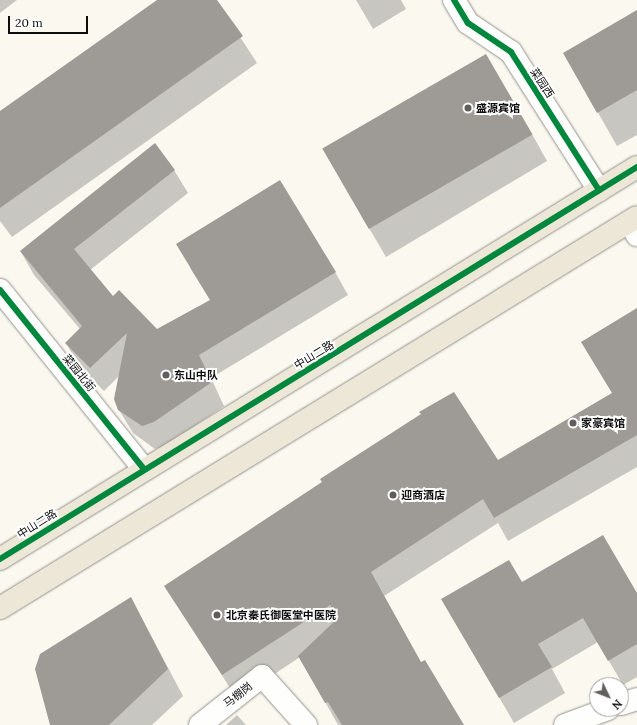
<!DOCTYPE html>
<html>
<head>
<meta charset="utf-8">
<style>
  body { margin:0 }
  #map { position:relative; width:637px; height:725px; overflow:hidden; background:#fbf8f0; font-family:Lora,"Noto Sans SC",serif }
  div>[style] { position:absolute }
  .shadow>* { inset:0; background:#0003 }
  .building>* { inset:0; background:#9e9a96; transform-origin:0 0 }
  .roads { filter:drop-shadow(0 0 1px #94938f) drop-shadow(0 0 1px #94938f) }
  .minor>* { height:22px; margin:-11px; padding:0 11px; transform-origin:11px; border-radius:11px; background:#fefefd }
  .primary>* { height:22px; margin:-11px; padding:0 11px; transform-origin:11px; border-radius:11px; background:#ede7d7 }
  .cycleway>* { height:6px; margin:-3px; padding:0 3px; transform-origin:3px; border-radius:3px; background:#00873e }
  .dots>* { width:11px; height:11px; translate:-50% -50%; box-sizing:border-box; border:2px solid #fff; border-radius:50% }
  span { translate:-50% -50%; white-space:nowrap; text-align:center; line-height:1.15; -webkit-text-stroke:4px #fff; paint-order:stroke }
  .street-label { font-size:11px; color:#0d0d0d }
  .poi-label { font-size:11px; color:#0d0d0d; font-weight:700 }
  .left { translate:0 -50%; text-align:left }
  .north { position:absolute; left:589px; top:677px; width:40px; height:40px; box-sizing:border-box; background:#fff; border:1px solid #9e9e9e; border-radius:50%; rotate:133deg; font-size:11px; font-weight:700; line-height:16px; text-align:center; color:#0d0d0d }
  .north::after { content:''; display:block; margin:auto; width:14px; height:18px; background:#605f5c; clip-path:polygon(50% 0,100% 100%,50% 72%,0 100%) }
  .scale { position:absolute; left:8px; top:16px; width:80px; height:18px; box-sizing:border-box; border:2px solid #0d0d0d; border-top:0; padding-left:5px; font-size:12px; line-height:14px; white-space:nowrap; color:#0d0d0d; -webkit-text-stroke:3px #fff; paint-order:stroke }
</style>
</head>
<body>
<div id="map">
  <div class="shadow">
    <i style="clip-path:polygon(0 0,17px 0,0 13px)"></i>
    <i style="clip-path:polygon(159px 0,216px 0,257px 63px,12px 237px,0 221px,0 112px)"></i>
    <i style="clip-path:polygon(356px 0,401px 0,406px 9px,373px 29px)"></i>
    <i style="clip-path:polygon(637px 11px,637px 135px,617px 146px,564px 53px)"></i>
    <i style="clip-path:polygon(532px 134px,547px 161px,386px 257px,324px 151px)"></i>
    <i style="clip-path:polygon(174px 170px,188px 193px,90px 270px,113px 297px,156px 330px,211px 301px,190px 268px,335px 272px,348px 295px,211px 378px,224px 406px,167px 445px,155px 449px,133px 433px,119px 410px,119px 376px,104px 391px,79px 366px,66px 343px,80px 329px,34px 275px,21px 252px)"></i>
    <i style="clip-path:polygon(637px 309px,637px 467px,508px 541px,498px 523px,384px 596px,421px 663px,462px 725px,338px 725px,300px 657px,237px 699px,166px 587px,497px 461px,613px 394px)"></i>
    <i style="clip-path:polygon(521px 583px,637px 595px,637px 677px,623px 685px,598px 642px,552px 669px,565px 693px,514px 723px,443px 600px)"></i>
    <i style="clip-path:polygon(131px 598px,183px 696px,152px 725px,51px 725px)"></i>
    <i style="clip-path:polygon(237px 715px,246px 725px,226px 725px)"></i>
  </div>
  <div class="building">
    <i style="clip-path:polygon(157px 0,217px 0,243px 36px,0 208px,0 111px)"></i>
    <i style="clip-path:polygon(637px 10px,637px 90px,597px 113px,563px 53px)"></i>
    <i style="left:486px;top:54px;width:93px;height:189px;rotate:60deg"></i>
    <i style="clip-path:polygon(155px 143px,175px 170px,74px 249px,113px 296px,119px 290px,157px 329px,210px 300px,176px 244px,280px 180px,336px 272px,199px 355px,212px 382px,154px 422px,142px 426px,118px 410px,114px 399px,127px 333px,90px 368px,65px 343px,82px 326px,20px 251px)"></i>
    <i style="clip-path:polygon(637px 308px,637px 435px,494px 518px,483px 499px,371px 572px,421px 662px,425px 660px,464px 725px,342px 725px,328px 702px,325px 703px,298px 656px,339px 617px,330px 605px,222px 675px,164px 586px,322px 482px,320px 479px,421px 414px,419px 412px,454px 392px,498px 460px,612px 393px,581px 342px)"></i>
    <i style="clip-path:polygon(603px 535px,637px 593px,637px 644px,608px 661px,583px 618px,538px 644px,552px 667px,499px 698px,441px 599px,509px 560px,522px 582px)"></i>
    <i style="clip-path:polygon(131px 597px,168px 669px,109px 725px,50px 725px,35px 669px,40px 654px)"></i>
  </div>
  <div class="roads">
    <div class="minor">
      <i style="left:454px;top:0;width:27px;rotate:59deg"></i>
      <i style="left:468px;top:23px;width:52px;rotate:34deg"></i>
      <i style="left:511px;top:52px;width:164px;rotate:57.5deg"></i>
      <i style="left:630px;top:222px;width:15px;rotate:62deg"></i>
      <i style="left:0;top:290px;width:230px;rotate:51.2deg"></i>
      <i style="left:621px;top:704px;width:17px;rotate:-17deg"></i>
      <i style="left:200px;top:725px;width:79px;rotate:-38.3deg"></i>
      <i style="left:262px;top:676px;width:66px;rotate:48.1deg"></i>
      <i style="left:565px;top:725px;width:46px;rotate:-20.4deg"></i>
    </div>
    <div class="primary">
      <i style="left:0;top:559px;width:748px;rotate:-31.61deg"></i>
      <i style="left:0;top:608px;width:747px;rotate:-31.54deg"></i>
    </div>
  </div>
  <div class="cycleway">
    <i style="left:454px;top:0;width:27px;rotate:59deg"></i>
    <i style="left:468px;top:23px;width:52px;rotate:34deg"></i>
    <i style="left:511px;top:52px;width:164px;rotate:57.5deg"></i>
    <i style="left:0;top:290px;width:230px;rotate:51.2deg"></i>
    <i style="left:0;top:559px;width:748px;rotate:-31.61deg"></i>
  </div>
  <div class="dots">
    <i style="left:468px;top:108px;background:#605f5c"></i>
    <i style="left:166px;top:375px;background:#605f5c"></i>
    <i style="left:573px;top:423px;background:#605f5c"></i>
    <i style="left:393px;top:495px;background:#605f5c"></i>
    <i style="left:217px;top:615px;background:#605f5c"></i>
  </div>
  <div class="street-label">
    <span style="left:542px;top:83px;rotate:57deg">菜园西</span>
    <span style="left:314px;top:355px;rotate:-31deg">中山二路</span>
    <span style="left:79px;top:373px;rotate:51deg">菜园北街</span>
    <span style="left:37px;top:524px;rotate:-32deg">中山二路</span>
    <span style="left:238px;top:695px;rotate:-38deg">马棚岗</span>
  </div>
  <div class="poi-label">
    <span class="left" style="left:476px;top:108px">盛源宾馆</span>
    <span class="left" style="left:174px;top:375px">东山中队</span>
    <span class="left" style="left:581px;top:423px">家豪宾馆</span>
    <span class="left" style="left:401px;top:495px">迎商酒店</span>
    <span class="left" style="left:226px;top:615px">北京秦氏御医堂中医院</span>
  </div>
  <div class="north">N</div>
  <div class="scale">20 m</div>
</div>
</body>
</html>
